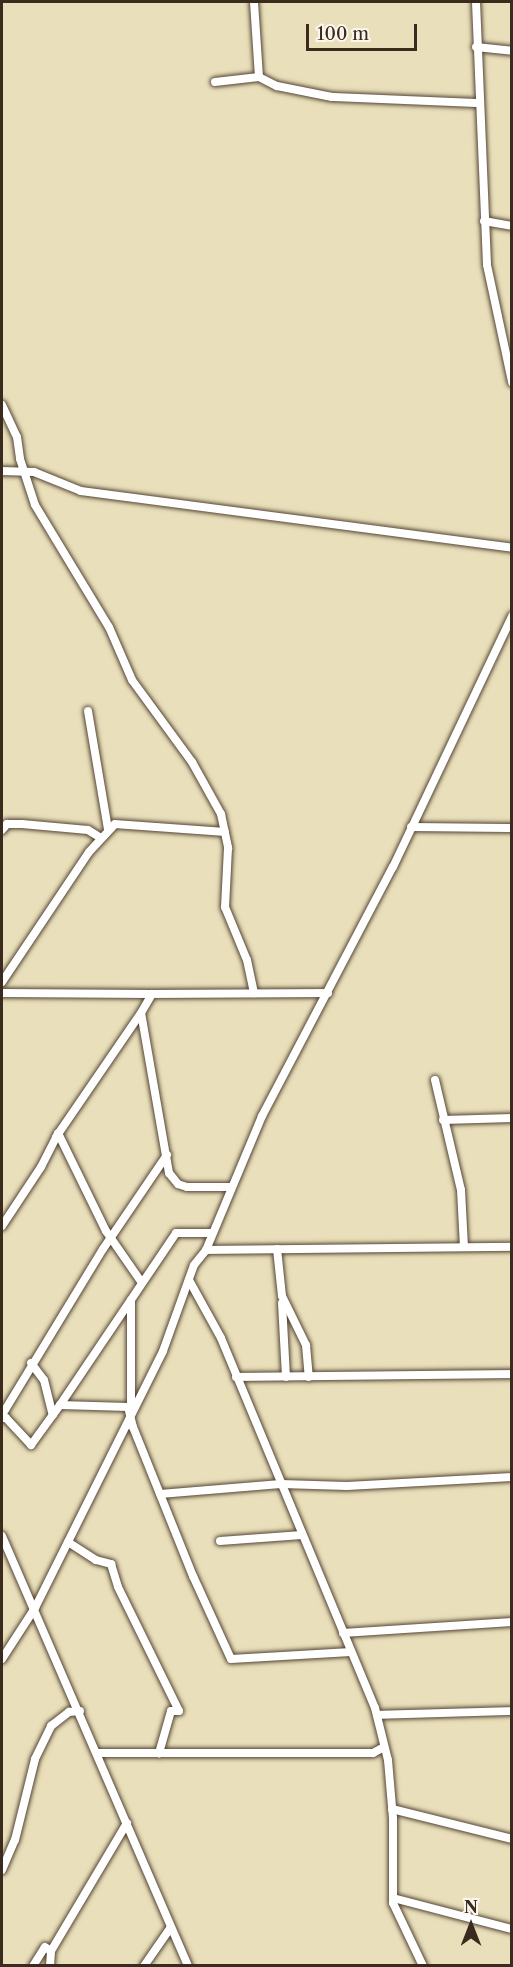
<!DOCTYPE html>
<html>
<head>
<meta charset="utf-8">
<style>
  body { margin:0 }
  #map { position:relative; width:513px; height:1967px; overflow:hidden; background:#e9dfba; font-family:"Libre Caslon Text",serif }
  div>[style] { position:absolute }
  .roads { filter:drop-shadow(0 0 2px #554535) drop-shadow(0 0 2px #554535) }
  .minor>* { height:8px; margin:-4px; padding:0 4px; transform-origin:4px; border-radius:4px; background:#fff }
  span { translate:-50% -50%; white-space:nowrap; text-align:center; line-height:1.15; -webkit-text-stroke:6px #fbf7ec; paint-order:stroke }
  .frame { position:absolute; inset:0; border:3px solid #3b2a1e; pointer-events:none }
  .north { position:absolute; left:441px; top:1895px; width:60px; height:60px; -webkit-text-stroke:4px #fbf7ec; paint-order:stroke; rotate:0deg; font-size:16px; font-weight:700; line-height:24px; text-align:center; color:#3b2a1e }
  .north::after { content:''; display:block; margin:auto; width:21px; height:27px; background:#3b2a1e; clip-path:polygon(50% 0,100% 100%,50% 72%,0 100%) }
  .scale { position:absolute; left:306px; top:24px; width:111px; height:27px; box-sizing:border-box; border:3px solid #3b2a1e; border-top:0; padding-left:8px; font-size:18px; line-height:21px; white-space:nowrap; color:#3b2a1e; -webkit-text-stroke:4px #fbf7ec; paint-order:stroke }
</style>
</head>
<body>
<div id="map">
  <div class="roads">
    <div class="minor">
      <i style="left:254px;top:2px;width:75px;rotate:86.2deg"></i>
      <i style="left:476px;top:2px;width:263px;rotate:87.6deg"></i>
      <i style="left:487px;top:265px;width:120px;rotate:77.9deg"></i>
      <i style="left:476px;top:47px;width:36px;rotate:6deg"></i>
      <i style="left:215px;top:82px;width:44px;rotate:-6.5deg"></i>
      <i style="left:259px;top:77px;width:20px;rotate:27deg"></i>
      <i style="left:277px;top:86px;width:56px;rotate:11.3deg"></i>
      <i style="left:332px;top:97px;width:146px;rotate:2.4deg"></i>
      <i style="left:484px;top:221px;width:28px;rotate:10deg"></i>
      <i style="left:2px;top:405px;width:35px;rotate:65deg"></i>
      <i style="left:17px;top:437px;width:22px;rotate:82deg"></i>
      <i style="left:20px;top:459px;width:48px;rotate:71.9deg"></i>
      <i style="left:35px;top:505px;width:143px;rotate:58.8deg"></i>
      <i style="left:109px;top:627px;width:58px;rotate:66.5deg"></i>
      <i style="left:132px;top:680px;width:102px;rotate:53.8deg"></i>
      <i style="left:192px;top:762px;width:60px;rotate:60.9deg"></i>
      <i style="left:221px;top:814px;width:35px;rotate:78deg"></i>
      <i style="left:228px;top:848px;width:59px;rotate:92.9deg"></i>
      <i style="left:225px;top:907px;width:57px;rotate:67.5deg"></i>
      <i style="left:247px;top:960px;width:34px;rotate:78deg"></i>
      <i style="left:2px;top:471px;width:32px;rotate:2deg"></i>
      <i style="left:34px;top:472px;width:51px;rotate:22deg"></i>
      <i style="left:81px;top:491px;width:435px;rotate:7.5deg"></i>
      <i style="left:88px;top:711px;width:120px;rotate:80.4deg"></i>
      <i style="left:411px;top:827px;width:101px;rotate:0.6deg"></i>
      <i style="left:2px;top:830px;width:8px;rotate:-50deg"></i>
      <i style="left:7px;top:824px;width:15px"></i>
      <i style="left:22px;top:824px;width:66px;rotate:5.2deg"></i>
      <i style="left:88px;top:830px;width:15px;rotate:32deg"></i>
      <i style="left:2px;top:982px;width:156px;rotate:-56.2deg"></i>
      <i style="left:89px;top:852px;width:38px;rotate:-47deg"></i>
      <i style="left:115px;top:824px;width:110px;rotate:4.2deg"></i>
      <i style="left:2px;top:993px;width:150px;rotate:0.4deg"></i>
      <i style="left:435px;top:1080px;width:113px;rotate:76.7deg"></i>
      <i style="left:461px;top:1190px;width:57px;rotate:87deg"></i>
      <i style="left:443px;top:1120px;width:69px;rotate:-1.7deg"></i>
      <i style="left:58px;top:1133px;width:109px;rotate:63.9deg"></i>
      <i style="left:106px;top:1231px;width:63px;rotate:55.3deg"></i>
      <i style="left:229px;top:1187px;width:42px;rotate:180deg"></i>
      <i style="left:187px;top:1187px;width:9px;rotate:-162deg"></i>
      <i style="left:178px;top:1184px;width:14px;rotate:-129deg"></i>
      <i style="left:169px;top:1173px;width:162px;rotate:-99.9deg"></i>
      <i style="left:141px;top:1013px;width:22px;rotate:-60deg"></i>
      <i style="left:152px;top:994px;width:176px;rotate:-0.3deg"></i>
      <i style="left:2px;top:1226px;width:71px;rotate:-56.5deg"></i>
      <i style="left:41px;top:1167px;width:34px;rotate:-63deg"></i>
      <i style="left:56px;top:1137px;width:150px;rotate:-55.6deg"></i>
      <i style="left:277px;top:1249px;width:47px;rotate:83.9deg"></i>
      <i style="left:282px;top:1296px;width:55px;rotate:63.9deg"></i>
      <i style="left:306px;top:1345px;width:32px;rotate:85deg"></i>
      <i style="left:206px;top:1250px;width:306px;rotate:-0.6deg"></i>
      <i style="left:189px;top:1280px;width:66px;rotate:61.1deg"></i>
      <i style="left:221px;top:1338px;width:401px;rotate:67.4deg"></i>
      <i style="left:375px;top:1708px;width:54px;rotate:76deg"></i>
      <i style="left:388px;top:1760px;width:58px;rotate:85.1deg"></i>
      <i style="left:393px;top:1818px;width:85px;rotate:90deg"></i>
      <i style="left:393px;top:1903px;width:70px;rotate:64.5deg"></i>
      <i style="left:131px;top:1300px;width:107px;rotate:90deg"></i>
      <i style="left:282px;top:1303px;width:74px;rotate:86.9deg"></i>
      <i style="left:31px;top:1363px;width:21px;rotate:53deg"></i>
      <i style="left:44px;top:1380px;width:36px;rotate:76deg"></i>
      <i style="left:236px;top:1377px;width:276px;rotate:-0.6deg"></i>
      <i style="left:60px;top:1405px;width:207px;rotate:-56deg"></i>
      <i style="left:176px;top:1233px;width:34px"></i>
      <i style="left:2px;top:1415px;width:194px;rotate:-58.7deg"></i>
      <i style="left:103px;top:1249px;width:114px;rotate:-55.8deg"></i>
      <i style="left:2px;top:1418px;width:4px"></i>
      <i style="left:6px;top:1418px;width:37px;rotate:47deg"></i>
      <i style="left:31px;top:1445px;width:49px;rotate:-54.1deg"></i>
      <i style="left:60px;top:1405px;width:68px;rotate:1.7deg"></i>
      <i style="left:128px;top:1407px;width:21px;rotate:76deg"></i>
      <i style="left:133px;top:1427px;width:161px;rotate:68.1deg"></i>
      <i style="left:193px;top:1576px;width:91px;rotate:65.4deg"></i>
      <i style="left:231px;top:1659px;width:120px;rotate:-3.3deg"></i>
      <i style="left:160px;top:1494px;width:121px;rotate:-4.7deg"></i>
      <i style="left:281px;top:1484px;width:66px;rotate:1.7deg"></i>
      <i style="left:347px;top:1486px;width:165px;rotate:-3.1deg"></i>
      <i style="left:2px;top:1536px;width:469px;rotate:66.6deg"></i>
      <i style="left:220px;top:1541px;width:82px;rotate:-4.2deg"></i>
      <i style="left:68px;top:1542px;width:33px;rotate:33deg"></i>
      <i style="left:96px;top:1560px;width:16px;rotate:15deg"></i>
      <i style="left:111px;top:1564px;width:24px;rotate:73deg"></i>
      <i style="left:118px;top:1587px;width:138px;rotate:63.8deg"></i>
      <i style="left:179px;top:1711px;width:8px;rotate:180deg"></i>
      <i style="left:171px;top:1711px;width:44px;rotate:105.9deg"></i>
      <i style="left:343px;top:1633px;width:169px;rotate:-3.7deg"></i>
      <i style="left:2px;top:1659px;width:61px;rotate:-57.1deg"></i>
      <i style="left:35px;top:1608px;width:287px;rotate:-63.5deg"></i>
      <i style="left:163px;top:1351px;width:91px;rotate:-70.2deg"></i>
      <i style="left:194px;top:1265px;width:19px;rotate:-51deg"></i>
      <i style="left:206px;top:1250px;width:145px;rotate:-67.3deg"></i>
      <i style="left:262px;top:1116px;width:281px;rotate:-62.3deg"></i>
      <i style="left:393px;top:867px;width:278px;rotate:-64.6deg"></i>
      <i style="left:377px;top:1715px;width:135px;rotate:-1.7deg"></i>
      <i style="left:98px;top:1753px;width:275px"></i>
      <i style="left:373px;top:1753px;width:10px;rotate:-29deg"></i>
      <i style="left:392px;top:1809px;width:124px;rotate:14deg"></i>
      <i style="left:2px;top:1870px;width:33px;rotate:-67deg"></i>
      <i style="left:15px;top:1840px;width:83px;rotate:-76.1deg"></i>
      <i style="left:35px;top:1759px;width:37px;rotate:-64deg"></i>
      <i style="left:51px;top:1726px;width:23px;rotate:-38deg"></i>
      <i style="left:69px;top:1712px;width:11px;rotate:-5deg"></i>
      <i style="left:393px;top:1898px;width:123px;rotate:14.6deg"></i>
      <i style="left:33px;top:1966px;width:22px;rotate:-58deg"></i>
      <i style="left:45px;top:1947px;width:7px;rotate:34deg"></i>
      <i style="left:51px;top:1951px;width:149px;rotate:-59.3deg"></i>
      <i style="left:50px;top:1966px;width:15px;rotate:-86deg"></i>
      <i style="left:144px;top:1966px;width:47px;rotate:-55.3deg"></i>
    </div>
  </div>
  <div class="frame"></div>
  <div class="north">N</div>
  <div class="scale">100 m</div>
</div>
</body>
</html>
